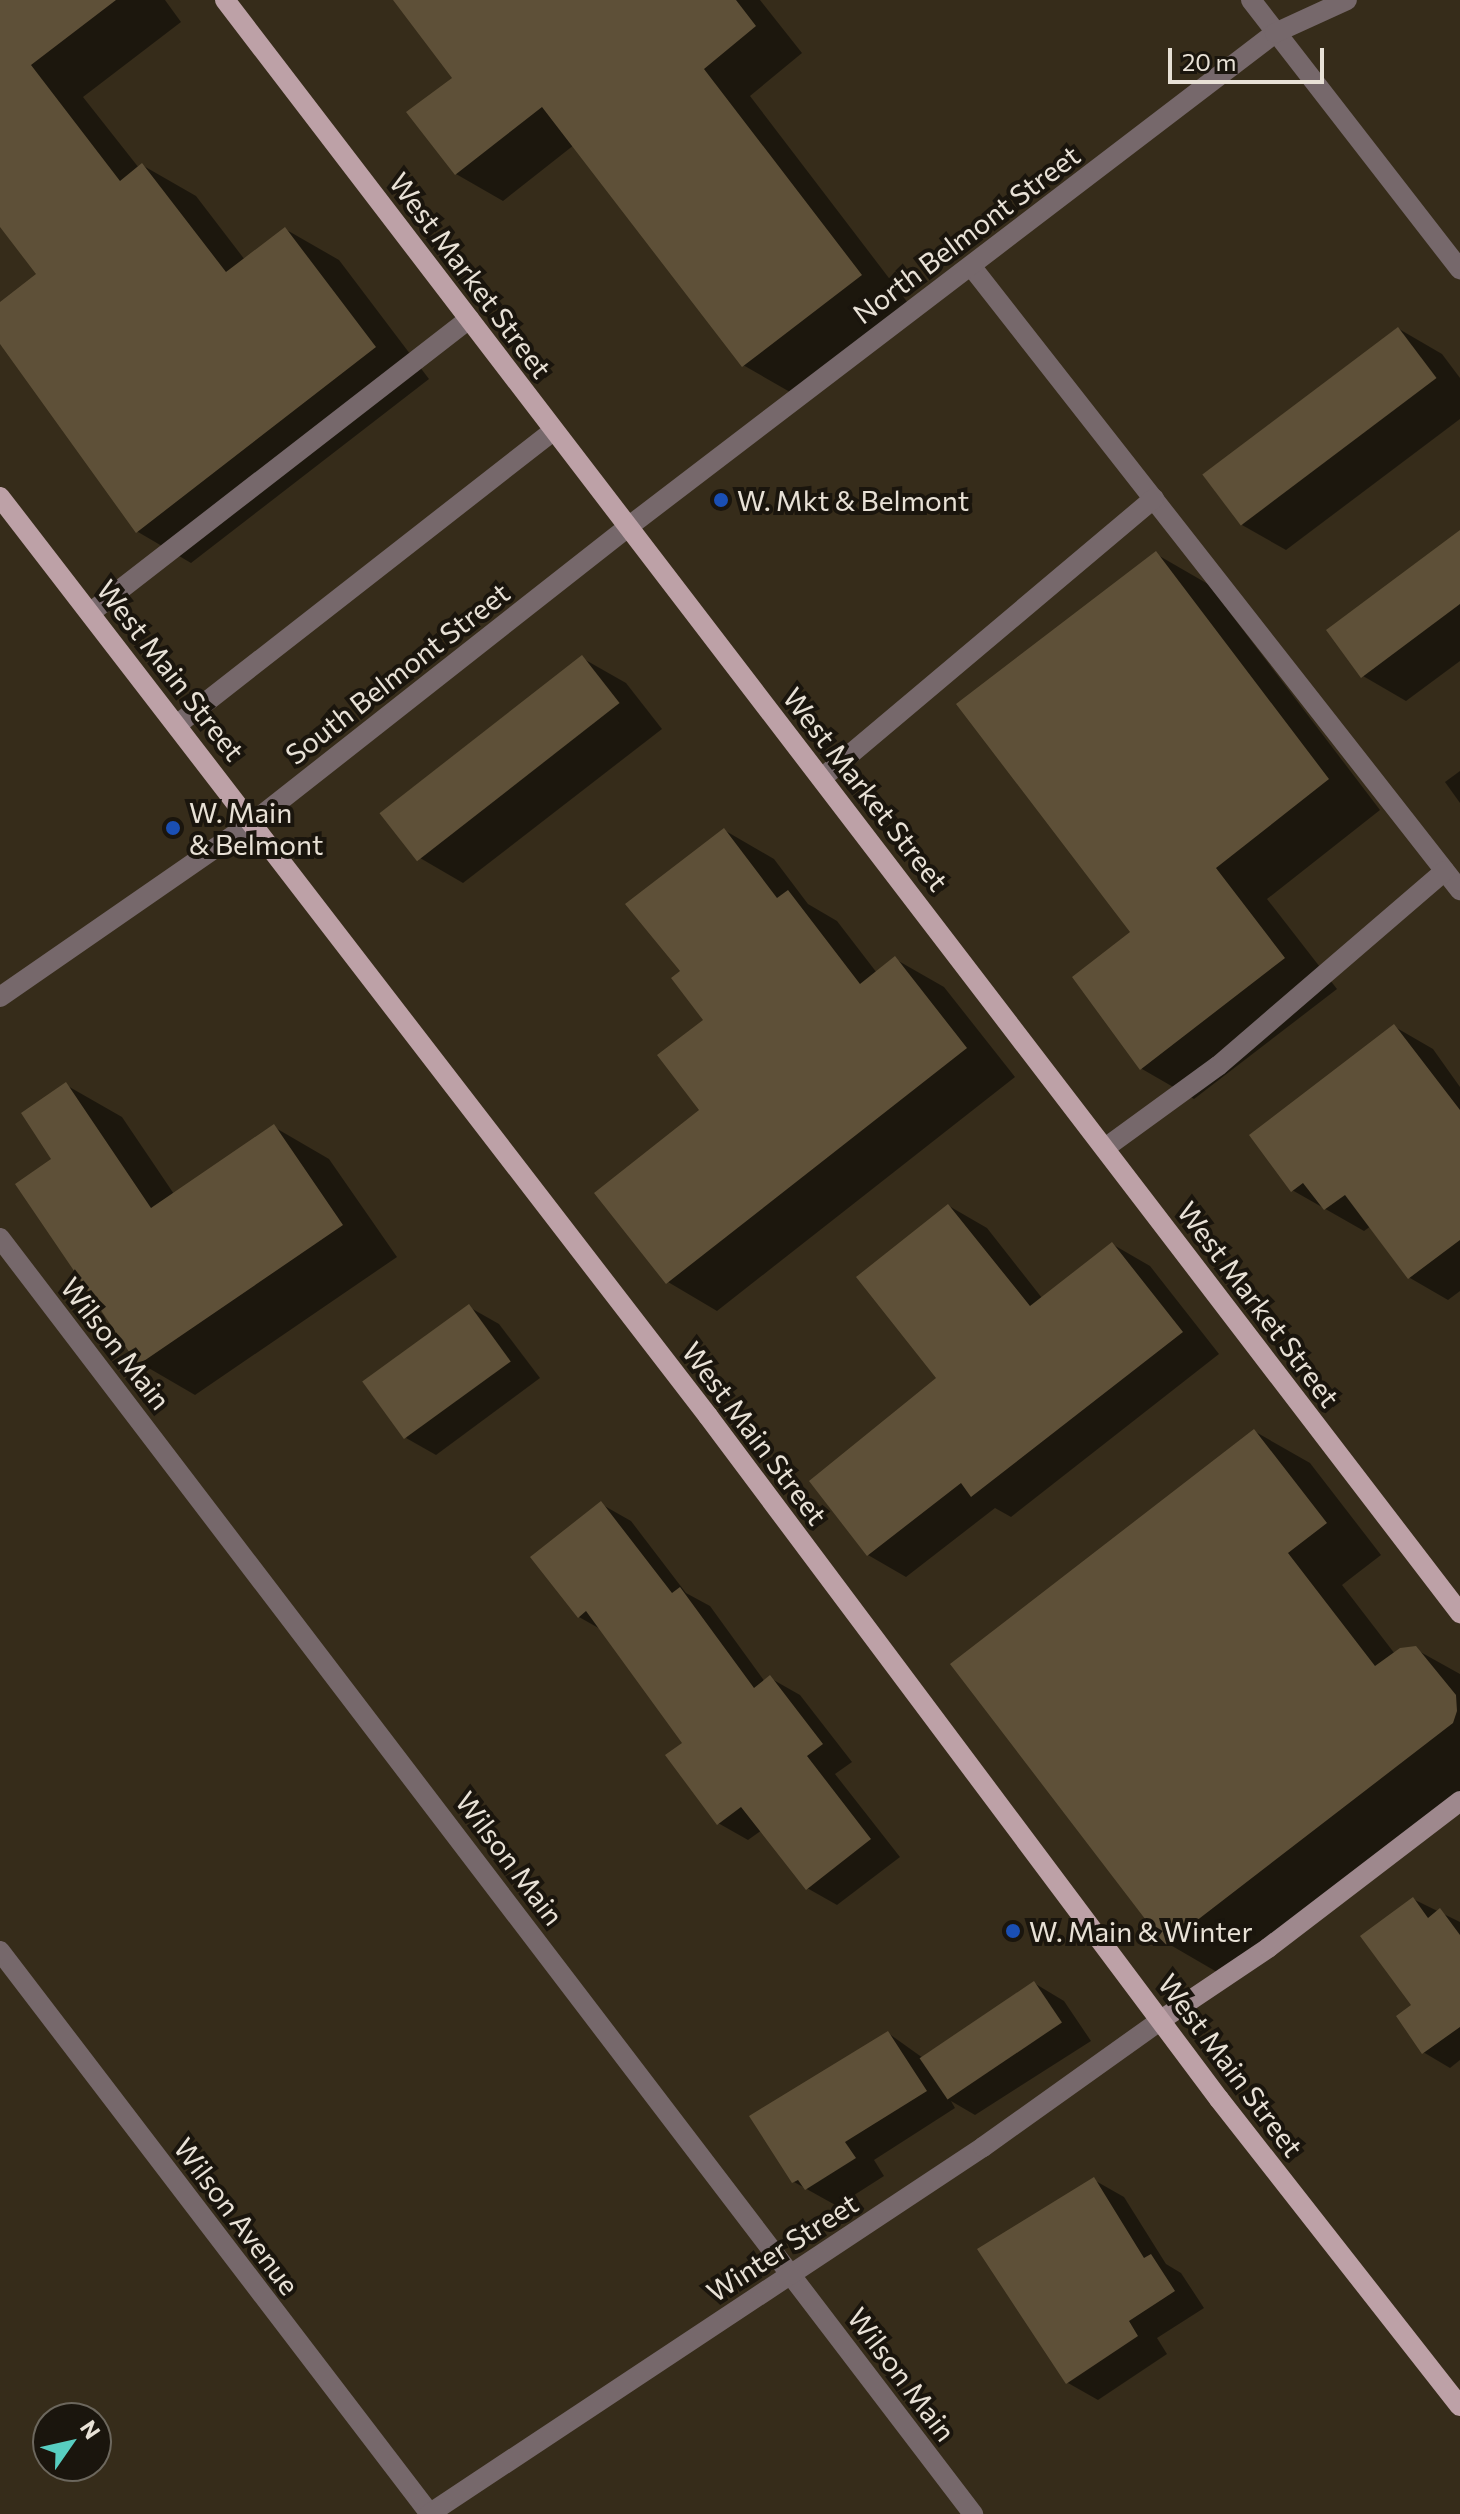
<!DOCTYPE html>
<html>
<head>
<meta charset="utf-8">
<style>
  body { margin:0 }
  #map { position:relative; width:1460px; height:2514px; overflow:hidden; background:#362c1a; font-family:Commissioner,sans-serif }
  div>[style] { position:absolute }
  .shadow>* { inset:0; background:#0007 }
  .building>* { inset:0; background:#5e5038; transform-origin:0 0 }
  .service>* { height:20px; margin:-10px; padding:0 10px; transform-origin:10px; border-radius:10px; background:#76686b }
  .minor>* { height:20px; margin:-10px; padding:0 10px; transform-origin:10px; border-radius:10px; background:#76686b }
  .secondary>* { height:20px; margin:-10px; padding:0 10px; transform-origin:10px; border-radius:10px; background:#9e888d }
  .primary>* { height:20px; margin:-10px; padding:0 10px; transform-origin:10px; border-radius:10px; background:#bda1a7 }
  .dots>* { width:22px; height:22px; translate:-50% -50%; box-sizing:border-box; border:4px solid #1a150d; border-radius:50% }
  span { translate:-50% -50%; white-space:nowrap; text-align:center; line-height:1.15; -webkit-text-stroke:8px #1a150d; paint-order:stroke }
  .street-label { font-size:28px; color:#e8e1d6 }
  .poi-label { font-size:28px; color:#e8e1d6 }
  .left { translate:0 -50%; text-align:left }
  .north { position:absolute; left:32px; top:2402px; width:80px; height:80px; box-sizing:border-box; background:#1a150d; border:2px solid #6c675d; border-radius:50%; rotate:56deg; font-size:22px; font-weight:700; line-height:32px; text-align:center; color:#e8e1d6 }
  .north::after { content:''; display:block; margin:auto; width:28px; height:36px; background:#58cec1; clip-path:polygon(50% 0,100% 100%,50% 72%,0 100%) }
  .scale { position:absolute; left:1168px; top:48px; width:156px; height:36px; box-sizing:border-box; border:4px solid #e8e1d6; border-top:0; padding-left:10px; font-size:24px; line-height:28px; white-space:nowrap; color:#e8e1d6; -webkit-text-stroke:6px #1a150d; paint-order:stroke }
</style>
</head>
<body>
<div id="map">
  <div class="shadow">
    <i style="clip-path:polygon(0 0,165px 0,181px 22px,83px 97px,139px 168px,142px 165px,196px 196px,245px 260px,285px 229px,339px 260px,429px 379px,191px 563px,138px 532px,0 343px,0 304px,39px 274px,0 224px)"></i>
    <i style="clip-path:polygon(398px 0,760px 0,802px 53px,750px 96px,908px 303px,790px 392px,743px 365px,574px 145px,503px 201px,456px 174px,455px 79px)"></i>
    <i style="clip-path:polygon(1399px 329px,1442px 354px,1460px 378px,1460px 419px,1286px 550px,1242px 525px)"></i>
    <i style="clip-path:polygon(1460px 532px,1460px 661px,1406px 701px,1363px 676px)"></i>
    <i style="clip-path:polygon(1156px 554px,1208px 584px,1380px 810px,1267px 899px,1337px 989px,1194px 1099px,1142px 1069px,1133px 932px)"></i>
    <i style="clip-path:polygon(582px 658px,626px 683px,662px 729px,463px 883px,420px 858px)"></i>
    <i style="clip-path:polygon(1460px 771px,1460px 803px,1445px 782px)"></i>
    <i style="clip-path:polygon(724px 830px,774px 859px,808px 904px,837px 921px,877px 973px,895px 959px,944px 987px,1015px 1077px,717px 1311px,668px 1282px,702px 1110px,706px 1020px,683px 972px)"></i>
    <i style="clip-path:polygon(1395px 1027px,1433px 1049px,1460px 1087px,1460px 1291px,1448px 1300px,1410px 1278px,1371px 1226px,1364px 1231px,1292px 1190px)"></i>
    <i style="clip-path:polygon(66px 1085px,122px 1117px,174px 1194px,274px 1127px,329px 1159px,397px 1257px,195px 1395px,140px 1363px,54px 1159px)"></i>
    <i style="clip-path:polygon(949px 1206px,987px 1228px,1042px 1298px,1112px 1244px,1150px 1266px,1219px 1354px,1011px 1517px,995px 1508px,906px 1577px,868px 1555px,939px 1379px)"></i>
    <i style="clip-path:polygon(469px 1307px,499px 1324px,540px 1378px,436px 1455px,406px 1438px)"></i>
    <i style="clip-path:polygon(1254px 1431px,1310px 1463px,1381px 1555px,1342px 1585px,1395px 1654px,1415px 1649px,1460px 1674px,1460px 1792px,1222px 1975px,1167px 1943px)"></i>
    <i style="clip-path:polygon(601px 1504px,631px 1521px,686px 1593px,710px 1606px,765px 1682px,770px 1678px,800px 1695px,852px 1762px,835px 1774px,900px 1857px,837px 1905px,807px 1888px,762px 1830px,748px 1840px,718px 1823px,685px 1743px,602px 1630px,579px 1617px)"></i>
    <i style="clip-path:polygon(1413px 1899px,1460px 1922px,1460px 2060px,1450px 2068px,1423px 2052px,1414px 2006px)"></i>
    <i style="clip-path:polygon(1034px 1983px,1064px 2001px,1091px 2041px,975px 2115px,951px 2101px,955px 2108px,874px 2160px,884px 2176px,837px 2206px,794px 2182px,888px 2033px,923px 2058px)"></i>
    <i style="clip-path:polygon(1094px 2180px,1124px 2197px,1166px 2264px,1181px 2273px,1204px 2308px,1157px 2338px,1167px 2354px,1098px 2400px,1068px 2383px)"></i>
  </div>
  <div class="building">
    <i style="clip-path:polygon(0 0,116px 0,31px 65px,120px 181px,142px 163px,226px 272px,285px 227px,376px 347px,136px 533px,0 344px,0 302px,36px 274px,0 227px)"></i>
    <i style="clip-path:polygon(393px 0,736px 0,756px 26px,704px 69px,862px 275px,742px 367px,542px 107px,455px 175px,406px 112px,452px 78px)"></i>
    <i style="left:1398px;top:327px;width:64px;height:245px;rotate:53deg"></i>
    <i style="clip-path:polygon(1460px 530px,1460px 604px,1361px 678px,1326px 630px)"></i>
    <i style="clip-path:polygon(1156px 551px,1329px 779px,1216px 868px,1285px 958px,1140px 1070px,1072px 977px,1130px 932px,956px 704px)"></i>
    <i style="left:582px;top:655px;width:61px;height:257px;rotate:52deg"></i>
    <i style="clip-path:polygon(724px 828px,777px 898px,788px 890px,860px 984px,895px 956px,967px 1048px,666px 1284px,594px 1193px,699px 1110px,657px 1055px,703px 1020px,671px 978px,680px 971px,625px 904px)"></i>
    <i style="clip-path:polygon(1394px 1024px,1460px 1110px,1460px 1240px,1408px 1279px,1345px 1195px,1324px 1210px,1303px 1183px,1291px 1192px,1249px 1135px)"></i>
    <i style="clip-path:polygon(66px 1082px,151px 1208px,274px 1124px,343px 1225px,138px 1365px,15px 1184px,51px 1159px,21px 1113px)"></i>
    <i style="clip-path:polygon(948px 1204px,1030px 1306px,1112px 1242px,1183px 1332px,971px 1497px,961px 1483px,867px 1556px,809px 1481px,936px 1378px,856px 1277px)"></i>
    <i style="left:469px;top:1304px;width:71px;height:132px;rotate:54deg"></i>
    <i style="clip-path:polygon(1254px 1429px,1327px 1523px,1288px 1553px,1375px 1666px,1400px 1648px,1416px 1646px,1456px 1695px,1457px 1711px,1453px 1723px,1165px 1945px,950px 1664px)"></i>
    <i style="clip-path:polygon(601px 1501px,672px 1593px,680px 1587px,754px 1688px,770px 1675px,823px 1744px,807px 1756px,871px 1839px,806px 1890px,741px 1807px,717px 1825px,665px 1755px,682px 1743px,586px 1611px,578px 1618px,530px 1557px)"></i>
    <i style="clip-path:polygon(1413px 1897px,1428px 1918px,1440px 1908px,1460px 1935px,1460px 2027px,1422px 2054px,1396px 2016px,1411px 2005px,1360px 1936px)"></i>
    <i style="left:1034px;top:1981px;width:50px;height:138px;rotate:56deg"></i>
    <i style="clip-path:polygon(888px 2031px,927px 2091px,845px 2142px,856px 2158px,805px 2190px,798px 2180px,792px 2183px,749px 2116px)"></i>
    <i style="clip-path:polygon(1094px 2177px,1144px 2258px,1151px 2254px,1175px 2291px,1129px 2321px,1138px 2336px,1066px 2384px,977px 2249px)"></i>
  </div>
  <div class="service">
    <i style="left:971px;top:266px;width:793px;rotate:51.92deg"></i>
    <i style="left:90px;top:613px;width:480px;rotate:-37.8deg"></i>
    <i style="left:178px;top:724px;width:477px;rotate:-38deg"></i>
    <i style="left:822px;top:778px;width:434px;rotate:-40.1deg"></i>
    <i style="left:1105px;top:1148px;width:140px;rotate:-36deg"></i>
    <i style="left:1218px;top:1066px;width:299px;rotate:-40.7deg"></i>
    <i style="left:0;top:1238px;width:1605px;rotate:52.67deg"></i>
  </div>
  <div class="minor">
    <i style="left:1251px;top:0;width:341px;rotate:52.2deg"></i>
    <i style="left:0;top:997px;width:308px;rotate:-34.7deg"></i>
    <i style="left:253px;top:822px;width:477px;rotate:-38.2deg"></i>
    <i style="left:628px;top:527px;width:814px;rotate:-37.36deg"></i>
    <i style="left:1275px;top:33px;width:79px;rotate:-24.6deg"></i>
    <i style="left:0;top:1951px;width:708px;rotate:52.63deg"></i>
    <i style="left:429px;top:2514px;width:665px;rotate:-33.52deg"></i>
    <i style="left:983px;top:2147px;width:219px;rotate:-35.5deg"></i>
  </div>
  <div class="secondary">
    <i style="left:1161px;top:2020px;width:129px;rotate:-33.9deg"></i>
    <i style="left:1268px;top:1948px;width:242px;rotate:-37.4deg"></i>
  </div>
  <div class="primary">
    <i style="left:225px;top:0;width:2032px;rotate:52.56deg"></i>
    <i style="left:0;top:497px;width:1160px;rotate:52.39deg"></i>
    <i style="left:708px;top:1416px;width:853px;rotate:53.2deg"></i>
    <i style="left:1219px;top:2099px;width:390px;rotate:51.9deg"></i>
  </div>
  <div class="dots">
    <i style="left:721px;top:500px;background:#1a4fb4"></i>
    <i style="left:173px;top:828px;background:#1a4fb4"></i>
    <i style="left:1013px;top:1931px;background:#1a4fb4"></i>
  </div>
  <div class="street-label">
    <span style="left:966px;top:234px;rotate:-37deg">North Belmont Street</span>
    <span style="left:471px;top:275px;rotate:53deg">West Market Street</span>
    <span style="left:171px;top:670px;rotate:52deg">West Main Street</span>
    <span style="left:397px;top:673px;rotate:-38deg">South Belmont Street</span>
    <span style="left:866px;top:789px;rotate:52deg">West Market Street</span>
    <span style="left:1259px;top:1304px;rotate:53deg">West Market Street</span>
    <span style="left:116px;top:1343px;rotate:52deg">Wilson Main</span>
    <span style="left:755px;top:1433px;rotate:53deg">West Main Street</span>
    <span style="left:510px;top:1858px;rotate:53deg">Wilson Main</span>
    <span style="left:1231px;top:2065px;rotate:53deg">West Main Street</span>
    <span style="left:237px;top:2216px;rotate:53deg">Wilson Avenue</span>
    <span style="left:782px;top:2247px;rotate:-33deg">Winter Street</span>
    <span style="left:902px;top:2374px;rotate:53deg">Wilson Main</span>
  </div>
  <div class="poi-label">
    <span class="left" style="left:737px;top:500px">W. Mkt &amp; Belmont</span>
    <span class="left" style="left:189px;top:828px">W. Main<br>&amp; Belmont</span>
    <span class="left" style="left:1029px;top:1931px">W. Main &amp; Winter</span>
  </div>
  <div class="north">N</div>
  <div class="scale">20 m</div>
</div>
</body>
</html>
